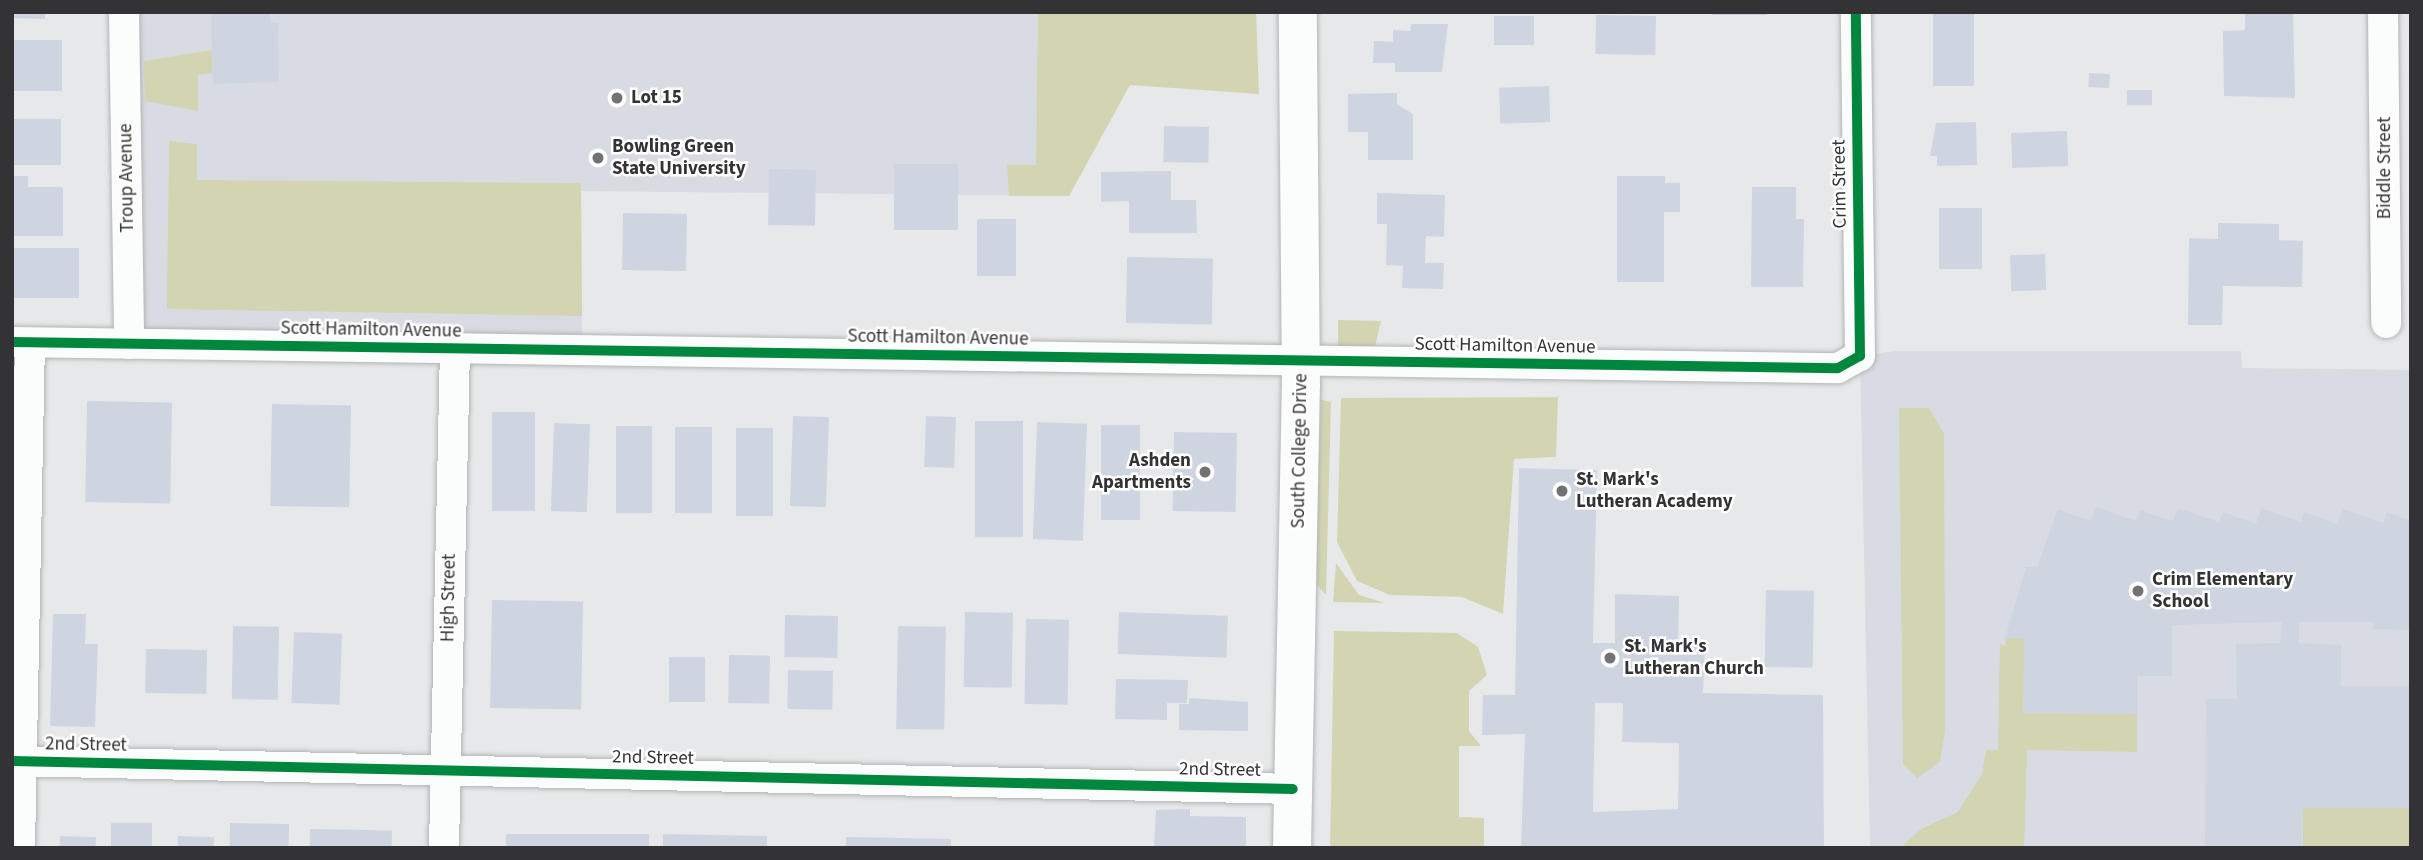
<!DOCTYPE html>
<html>
<head>
<meta charset="utf-8">
<style>
  body { margin:0 }
  #map { position:relative; width:2423px; height:860px; overflow:hidden; background:#e7e8ea; font-family:"Source Sans 3",sans-serif }
  div>[style] { position:absolute }
  .built>* { inset:0; background:#d8dbe2 }
  .green>* { inset:0; background:#d3d5b2; transform-origin:0 0 }
  .building>* { inset:0; background:#cfd5e0; transform-origin:0 0 }
  .roads { filter:drop-shadow(0 0 2px #b4b4b6) drop-shadow(0 0 2px #b4b4b6) }
  .street>* { height:30px; margin:-15px; padding:0 15px; transform-origin:15px; border-radius:15px; background:#fbfcfc }
  .secondary>* { height:38px; margin:-19px; padding:0 19px; transform-origin:19px; border-radius:19px; background:#fbfcfc }
  .cycleway>* { height:10px; margin:-5px; padding:0 5px; transform-origin:5px; border-radius:5px; background:#00873e }
  .dots>* { width:19px; height:19px; translate:-50% -50%; box-sizing:border-box; border:4px solid #fff; border-radius:50% }
  span { translate:-50% -50%; white-space:nowrap; text-align:center; line-height:1.15; -webkit-text-stroke:5px #fff; paint-order:stroke }
  .poi-label { font-size:19px; color:#333335; font-weight:700 }
  .left { translate:0 -50%; text-align:left }
  .right { translate:-100% -50%; text-align:right }
  .street-label { font-size:19px; color:#333335 }
  .frame { position:absolute; inset:0; border:14px solid #333335; pointer-events:none }
</style>
</head>
<body>
<div id="map">
  <div class="built">
    <i style="clip-path:polygon(124px 12px,1072px 12px,1069px 196px,581px 191px,582px 351px,129px 344px)"></i>
    <i style="clip-path:polygon(1895px 351px,2241px 351px,2242px 368px,2411px 370px,2411px 848px,1870px 848px,1860px 356px)"></i>
  </div>
  <div class="green">
    <i style="clip-path:polygon(1038px 12px,1256px 12px,1259px 94px,1130px 85px,1069px 196px,1009px 196px,1007px 165px,1036px 165px)"></i>
    <i style="clip-path:polygon(212px 50px,212px 73px,198px 75px,198px 111px,145px 101px,144px 61px)"></i>
    <i style="clip-path:polygon(169px 141px,197px 144px,197px 180px,581px 183px,582px 316px,167px 309px)"></i>
    <i style="clip-path:polygon(1338px 320px,1381px 321px,1374px 351px,1347px 354px,1338px 345px)"></i>
    <i style="clip-path:polygon(1558px 397px,1556px 457px,1514px 459px,1503px 614px,1462px 597px,1390px 595px,1357px 581px,1337px 542px,1341px 398px)"></i>
    <i style="clip-path:polygon(1321px 400px,1331px 402px,1326px 595px,1315px 583px)"></i>
    <i style="clip-path:polygon(1899px 408px,1929px 408px,1944px 434px,1945px 732px,1940px 762px,1917px 778px,1903px 764px)"></i>
    <i style="clip-path:polygon(1336px 563px,1359px 595px,1385px 603px,1333px 602px)"></i>
    <i style="clip-path:polygon(1334px 631px,1457px 633px,1478px 647px,1487px 675px,1469px 691px,1469px 731px,1481px 746px,1459px 746px,1459px 817px,1484px 818px,1484px 848px,1330px 848px)"></i>
    <i style="clip-path:polygon(2005px 638px,2024px 638px,2024px 713px,2137px 714px,2137px 752px,2027px 750px,2024px 848px,1900px 848px,1921px 829px,1958px 812px,1982px 774px,1986px 750px,1998px 750px,2000px 644px,2006px 646px)"></i>
    <i style="left:2303px;top:808px;width:108px;height:40px"></i>
  </div>
  <div class="building">
    <i style="clip-path:polygon(12px 12px,45px 12px,45px 19px,12px 18px)"></i>
    <i style="clip-path:polygon(211px 12px,270px 12px,271px 23px,278px 23px,279px 82px,213px 84px)"></i>
    <i style="left:1712px;top:12px;width:55px;height:3px"></i>
    <i style="left:1933px;top:12px;width:41px;height:74px"></i>
    <i style="clip-path:polygon(2245px 12px,2293px 12px,2295px 98px,2224px 96px,2223px 31px,2245px 30px)"></i>
    <i style="left:1596px;top:15px;width:60px;height:39px;rotate:1deg"></i>
    <i style="left:1494px;top:16px;width:40px;height:29px"></i>
    <i style="clip-path:polygon(1411px 24px,1448px 24px,1442px 72px,1395px 72px,1395px 63px,1373px 63px,1374px 41px,1393px 42px,1393px 30px,1410px 31px)"></i>
    <i style="left:12px;top:40px;width:50px;height:51px"></i>
    <i style="left:2089px;top:73px;width:21px;height:14px;rotate:3deg"></i>
    <i style="left:1549px;top:86px;width:36px;height:50px;rotate:88deg"></i>
    <i style="left:2152px;top:90px;width:15px;height:25px;rotate:90deg"></i>
    <i style="clip-path:polygon(1397px 93px,1397px 104px,1413px 114px,1413px 160px,1368px 160px,1368px 132px,1348px 132px,1348px 94px)"></i>
    <i style="left:12px;top:119px;width:49px;height:46px"></i>
    <i style="clip-path:polygon(1976px 122px,1977px 165px,1937px 166px,1937px 156px,1930px 156px,1936px 123px)"></i>
    <i style="left:1164px;top:126px;width:45px;height:36px;rotate:1deg"></i>
    <i style="left:2067px;top:131px;width:35px;height:56px;rotate:88deg"></i>
    <i style="left:894px;top:164px;width:64px;height:66px"></i>
    <i style="left:769px;top:169px;width:47px;height:56px;rotate:1deg"></i>
    <i style="clip-path:polygon(1171px 171px,1171px 200px,1196px 200px,1197px 233px,1129px 233px,1129px 201px,1101px 202px,1101px 172px)"></i>
    <i style="clip-path:polygon(12px 176px,28px 176px,28px 187px,63px 187px,63px 236px,12px 236px)"></i>
    <i style="clip-path:polygon(1617px 176px,1665px 176px,1665px 183px,1680px 183px,1680px 212px,1664px 212px,1664px 282px,1617px 282px)"></i>
    <i style="clip-path:polygon(1752px 187px,1796px 187px,1796px 219px,1804px 219px,1803px 287px,1751px 287px)"></i>
    <i style="clip-path:polygon(1377px 193px,1445px 195px,1444px 237px,1426px 236px,1425px 263px,1444px 263px,1443px 289px,1402px 288px,1403px 266px,1386px 265px,1387px 224px,1377px 224px)"></i>
    <i style="left:1939px;top:208px;width:43px;height:61px"></i>
    <i style="left:623px;top:213px;width:64px;height:57px;rotate:1deg"></i>
    <i style="left:977px;top:219px;width:39px;height:57px"></i>
    <i style="clip-path:polygon(2218px 223px,2279px 224px,2279px 240px,2303px 241px,2302px 287px,2223px 286px,2222px 325px,2188px 325px,2189px 238px,2218px 239px)"></i>
    <i style="left:12px;top:248px;width:67px;height:50px"></i>
    <i style="left:2045px;top:254px;width:36px;height:35px;rotate:88deg"></i>
    <i style="left:1127px;top:257px;width:86px;height:66px;rotate:1deg"></i>
    <i style="left:87px;top:401px;width:85px;height:101px;rotate:1deg"></i>
    <i style="left:272px;top:404px;width:79px;height:102px;rotate:1deg"></i>
    <i style="left:492px;top:412px;width:43px;height:99px"></i>
    <i style="left:793px;top:416px;width:36px;height:90px;rotate:2deg"></i>
    <i style="left:926px;top:416px;width:30px;height:51px;rotate:2deg"></i>
    <i style="left:975px;top:421px;width:48px;height:116px"></i>
    <i style="left:1037px;top:422px;width:50px;height:117px;rotate:2deg"></i>
    <i style="left:554px;top:423px;width:36px;height:88px;rotate:2deg"></i>
    <i style="left:1101px;top:425px;width:39px;height:95px"></i>
    <i style="left:616px;top:426px;width:36px;height:87px"></i>
    <i style="left:675px;top:427px;width:37px;height:86px"></i>
    <i style="left:736px;top:428px;width:37px;height:88px"></i>
    <i style="left:1174px;top:432px;width:63px;height:79px;rotate:1deg"></i>
    <i style="clip-path:polygon(evenodd,1519px 468px,1597px 470px,1593px 643px,1615px 643px,1615px 594px,1679px 596px,1678px 644px,1705px 645px,1703px 693px,1823px 695px,1824px 848px,1521px 848px,1525px 734px,1482px 735px,1483px 695px,1515px 695px,1519px 468px,1595px 703px,1623px 703px,1622px 742px,1679px 743px,1678px 809px,1593px 812px,1595px 703px)"></i>
    <i style="clip-path:polygon(2096px 507px,2136px 521px,2140px 510px,2173px 521px,2178px 508px,2219px 522px,2223px 512px,2256px 524px,2261px 508px,2301px 522px,2304px 512px,2337px 524px,2343px 509px,2383px 523px,2387px 512px,2411px 521px,2411px 630px,2373px 629px,2373px 622px,2299px 622px,2299px 643px,2341px 645px,2341px 686px,2411px 686px,2411px 808px,2303px 808px,2302px 848px,2205px 848px,2206px 699px,2237px 699px,2236px 644px,2280px 643px,2282px 622px,2172px 625px,2172px 676px,2137px 676px,2137px 714px,2023px 713px,2024px 638px,2005px 638px,2026px 567px,2037px 567px,2058px 509px,2091px 521px)"></i>
    <i style="left:1766px;top:590px;width:48px;height:77px;rotate:1deg"></i>
    <i style="left:492px;top:600px;width:91px;height:108px;rotate:1deg"></i>
    <i style="left:965px;top:612px;width:48px;height:75px;rotate:1deg"></i>
    <i style="left:1119px;top:612px;width:109px;height:42px;rotate:2deg"></i>
    <i style="clip-path:polygon(53px 614px,86px 614px,85px 644px,98px 644px,95px 727px,50px 726px)"></i>
    <i style="left:785px;top:615px;width:53px;height:42px;rotate:1deg"></i>
    <i style="left:1026px;top:619px;width:43px;height:85px;rotate:1deg"></i>
    <i style="left:233px;top:626px;width:46px;height:73px;rotate:1deg"></i>
    <i style="left:898px;top:626px;width:48px;height:103px;rotate:1deg"></i>
    <i style="left:294px;top:632px;width:48px;height:71px;rotate:2deg"></i>
    <i style="left:146px;top:649px;width:61px;height:44px;rotate:1deg"></i>
    <i style="left:729px;top:655px;width:41px;height:48px;rotate:1deg"></i>
    <i style="left:669px;top:657px;width:36px;height:45px"></i>
    <i style="left:788px;top:670px;width:45px;height:39px;rotate:1deg"></i>
    <i style="clip-path:polygon(1116px 679px,1188px 680px,1187px 703px,1167px 703px,1167px 720px,1115px 719px)"></i>
    <i style="clip-path:polygon(1189px 698px,1248px 702px,1248px 731px,1179px 730px,1179px 704px,1189px 704px)"></i>
    <i style="clip-path:polygon(1190px 809px,1190px 816px,1246px 817px,1246px 847px,1154px 848px,1156px 810px)"></i>
    <i style="left:111px;top:823px;width:41px;height:25px"></i>
    <i style="left:230px;top:823px;width:59px;height:25px;rotate:1deg"></i>
    <i style="left:310px;top:829px;width:82px;height:19px;rotate:1deg"></i>
    <i style="left:506px;top:834px;width:143px;height:14px"></i>
    <i style="clip-path:polygon(663px 834px,767px 836px,767px 848px,663px 848px)"></i>
    <i style="left:60px;top:836px;width:36px;height:12px;rotate:2deg"></i>
    <i style="left:178px;top:836px;width:36px;height:12px;rotate:2deg"></i>
    <i style="clip-path:polygon(846px 837px,951px 839px,951px 848px,846px 848px)"></i>
  </div>
  <div class="roads">
    <div class="street">
      <i style="left:124px;top:12px;width:332px;rotate:89.1deg"></i>
      <i style="left:2383px;top:12px;width:311px;rotate:89.4deg"></i>
      <i style="left:12px;top:342px;width:1826px;rotate:0.82deg"></i>
      <i style="left:1838px;top:368px;width:25px;rotate:-29deg"></i>
      <i style="left:1860px;top:356px;width:344px;rotate:-90.7deg"></i>
      <i style="left:12px;top:761px;width:1281px;rotate:1.25deg"></i>
      <i style="left:20px;top:848px;width:505px;rotate:-88.87deg"></i>
      <i style="left:444px;top:848px;width:500px;rotate:-88.74deg"></i>
    </div>
    <div class="secondary">
      <i style="left:1292px;top:848px;width:462px;rotate:-88.9deg"></i>
      <i style="left:1301px;top:386px;width:374px;rotate:-90.5deg"></i>
    </div>
  </div>
  <div class="cycleway">
    <i style="left:12px;top:342px;width:1826px;rotate:0.82deg"></i>
    <i style="left:1838px;top:368px;width:25px;rotate:-29deg"></i>
    <i style="left:1860px;top:356px;width:344px;rotate:-90.7deg"></i>
    <i style="left:12px;top:761px;width:1281px;rotate:1.25deg"></i>
  </div>
  <div class="dots">
    <i style="left:617px;top:98px;background:#727274"></i>
    <i style="left:598px;top:158px;background:#727274"></i>
    <i style="left:1205px;top:472px;background:#727274"></i>
    <i style="left:1562px;top:491px;background:#727274"></i>
    <i style="left:2138px;top:591px;background:#727274"></i>
    <i style="left:1610px;top:658px;background:#727274"></i>
  </div>
  <div class="poi-label">
    <span class="left" style="left:631px;top:98px">Lot 15</span>
    <span class="left" style="left:612px;top:158px">Bowling Green<br>State University</span>
    <span class="right" style="left:1191px;top:472px">Ashden<br>Apartments</span>
    <span class="left" style="left:1576px;top:491px">St. Mark's<br>Lutheran Academy</span>
    <span class="left" style="left:2152px;top:591px">Crim Elementary<br>School</span>
    <span class="left" style="left:1624px;top:658px">St. Mark's<br>Lutheran Church</span>
  </div>
  <div class="street-label">
    <span style="left:2385px;top:168px;rotate:-90deg">Biddle Street</span>
    <span style="left:127px;top:178px;rotate:-91deg">Troup Avenue</span>
    <span style="left:1840px;top:184px;rotate:-91deg">Crim Street</span>
    <span style="left:371px;top:330px;rotate:1deg">Scott Hamilton Avenue</span>
    <span style="left:938px;top:338px;rotate:1deg">Scott Hamilton Avenue</span>
    <span style="left:1505px;top:346px;rotate:1deg">Scott Hamilton Avenue</span>
    <span style="left:1300px;top:451px;rotate:-89deg">South College Drive</span>
    <span style="left:449px;top:598px;rotate:-89deg">High Street</span>
    <span style="left:86px;top:745px;rotate:1deg">2nd Street</span>
    <span style="left:653px;top:758px;rotate:1deg">2nd Street</span>
    <span style="left:1220px;top:770px;rotate:1deg">2nd Street</span>
  </div>
  <div class="frame"></div>
</div>
</body>
</html>
